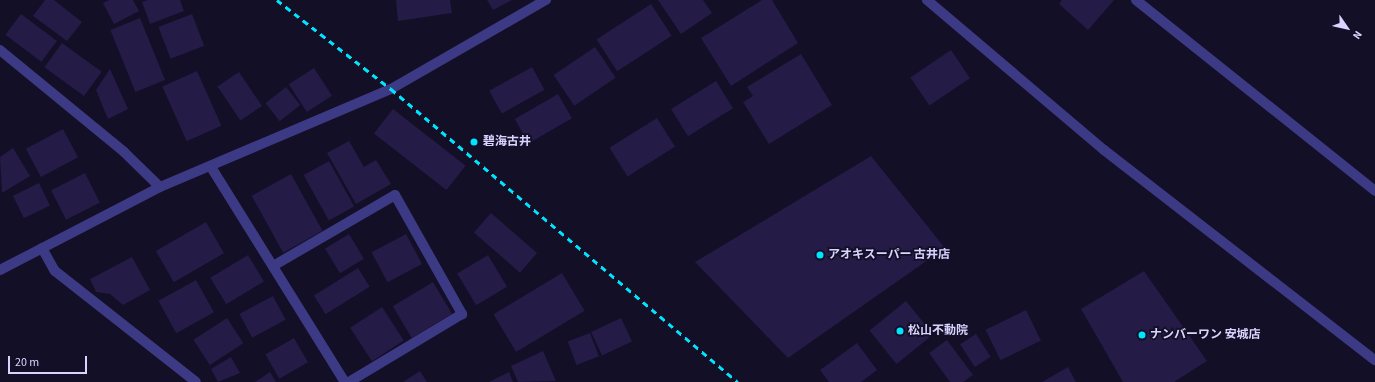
<!DOCTYPE html>
<html>
<head>
<meta charset="utf-8">
<style>
  body { margin:0 }
  #map { position:relative; width:1375px; height:382px; overflow:hidden; background:#130f26; font-family:"Source Sans 3","Noto Sans JP",sans-serif }
  div>[style] { position:absolute }
  .building>* { inset:0; background:#241b47; transform-origin:0 0 }
  .minor>* { height:10px; margin:-5px; padding:0 5px; transform-origin:5px; border-radius:5px; background:#3d3a85 }
  .rail>* { height:3px; margin-top:-1.5px; transform-origin:0; background:repeating-linear-gradient(90deg,#00e5ff 0 6px,transparent 0 11px) }
  .dots>* { width:11px; height:11px; translate:-50% -50%; box-sizing:border-box; border:2px solid #130f26; border-radius:50% }
  span { translate:-50% -50%; white-space:nowrap; text-align:center; line-height:1.15; -webkit-text-stroke:3.5px #130f26; paint-order:stroke }
  .poi-label { font-size:12px; color:#d9d4ff; font-weight:700 }
  .left { translate:0 -50%; text-align:left }
  .north { position:absolute; left:1327px; top:8px; width:40px; height:40px; -webkit-text-stroke:3px #130f26; paint-order:stroke; rotate:124deg; font-size:11px; font-weight:700; line-height:16px; text-align:center; color:#d9d4ff }
  .north::after { content:''; display:block; margin:auto; width:14px; height:18px; background:#d9d4ff; clip-path:polygon(50% 0,100% 100%,50% 72%,0 100%) }
  .scale { position:absolute; left:8px; top:356px; width:79px; height:18px; box-sizing:border-box; border:2px solid #d9d4ff; border-top:0; padding-left:5px; font-size:12px; line-height:14px; white-space:nowrap; color:#d9d4ff; -webkit-text-stroke:3px #130f26; paint-order:stroke }
</style>
</head>
<body>
<div id="map">
  <div class="building">
    <i style="clip-path:polygon(45px 0,54px 0,82px 22px,67px 41px,33px 16px)"></i>
    <i style="clip-path:polygon(109px 0,133px 0,139px 11px,114px 24px,103px 3px)"></i>
    <i style="clip-path:polygon(148px 0,180px 0,184px 11px,150px 24px,142px 2px)"></i>
    <i style="clip-path:polygon(396px 0,450px 0,452px 13px,398px 21px)"></i>
    <i style="clip-path:polygon(487px 0,512px 0,493px 10px)"></i>
    <i style="clip-path:polygon(658px 0,703px 0,712px 13px,681px 34px)"></i>
    <i style="clip-path:polygon(762px 0,772px 0,798px 43px,731px 86px,701px 38px)"></i>
    <i style="clip-path:polygon(1062px 0,1114px 0,1088px 30px,1059px 4px)"></i>
    <i style="left:651px;top:4px;width:38px;height:65px;rotate:57deg"></i>
    <i style="left:21px;top:14px;width:45px;height:26px;rotate:37deg"></i>
    <i style="left:192px;top:14px;width:34px;height:36px;rotate:69deg"></i>
    <i style="left:140px;top:18px;width:67px;height:32px;rotate:68deg"></i>
    <i style="left:62px;top:43px;width:49px;height:30px;rotate:36deg"></i>
    <i style="left:595px;top:47px;width:37px;height:50px;rotate:56deg"></i>
    <i style="left:951px;top:50px;width:34px;height:49px;rotate:56deg"></i>
    <i style="clip-path:polygon(801px 54px,832px 105px,769px 144px,743px 102px,753px 96px,747px 87px)"></i>
    <i style="left:532px;top:67px;width:26px;height:49px;rotate:61deg"></i>
    <i style="left:314px;top:68px;width:33px;height:30px;rotate:57deg"></i>
    <i style="clip-path:polygon(110px 69px,128px 109px,108px 119px,96px 90px)"></i>
    <i style="left:197px;top:71px;width:60px;height:38px;rotate:66deg"></i>
    <i style="left:239px;top:72px;width:41px;height:26px;rotate:56deg"></i>
    <i style="left:716px;top:81px;width:32px;height:53px;rotate:58deg"></i>
    <i style="left:286px;top:87px;width:23px;height:26px;rotate:52deg"></i>
    <i style="left:558px;top:94px;width:28px;height:50px;rotate:60deg"></i>
    <i style="left:393px;top:109px;width:92px;height:31px;rotate:38deg"></i>
    <i style="left:657px;top:118px;width:34px;height:56px;rotate:58deg"></i>
    <i style="left:63px;top:129px;width:32px;height:42px;rotate:62deg"></i>
    <i style="clip-path:polygon(349px 141px,364px 167px,376px 160px,391px 184px,356px 204px,327px 153px)"></i>
    <i style="clip-path:polygon(13px 148px,30px 176px,2px 193px,0 157px)"></i>
    <i style="clip-path:polygon(871px 156px,945px 248px,788px 358px,695px 262px)"></i>
    <i style="left:329px;top:161px;width:52px;height:29px;rotate:61deg"></i>
    <i style="left:85px;top:173px;width:33px;height:38px;rotate:63deg"></i>
    <i style="left:291px;top:174px;width:65px;height:45px;rotate:61deg"></i>
    <i style="left:39px;top:183px;width:25px;height:29px;rotate:64deg"></i>
    <i style="left:491px;top:213px;width:61px;height:26px;rotate:41deg"></i>
    <i style="left:206px;top:222px;width:36px;height:58px;rotate:60deg"></i>
    <i style="left:349px;top:234px;width:29px;height:28px;rotate:59deg"></i>
    <i style="left:406px;top:234px;width:34px;height:39px;rotate:62deg"></i>
    <i style="left:248px;top:255px;width:31px;height:44px;rotate:59deg"></i>
    <i style="left:488px;top:255px;width:37px;height:36px;rotate:59deg"></i>
    <i style="clip-path:polygon(132px 257px,150px 290px,123px 305px,110px 294px,96px 292px,90px 279px)"></i>
    <i style="left:358px;top:268px;width:22px;height:52px;rotate:58deg"></i>
    <i style="clip-path:polygon(1144px 271px,1207px 361px,1174px 382px,1123px 382px,1081px 309px)"></i>
    <i style="left:562px;top:273px;width:44px;height:80px;rotate:59deg"></i>
    <i style="left:196px;top:280px;width:37px;height:43px;rotate:61deg"></i>
    <i style="left:433px;top:282px;width:37px;height:47px;rotate:59deg"></i>
    <i style="left:273px;top:296px;width:27px;height:38px;rotate:62deg"></i>
    <i style="left:906px;top:301px;width:43px;height:47px;rotate:51deg"></i>
    <i style="left:382px;top:307px;width:40px;height:38px;rotate:57deg"></i>
    <i style="left:1026px;top:310px;width:34px;height:45px;rotate:64deg"></i>
    <i style="left:227px;top:318px;width:30px;height:40px;rotate:57deg"></i>
    <i style="left:621px;top:318px;width:26px;height:33px;rotate:65deg"></i>
    <i style="left:590px;top:333px;width:25px;height:24px;rotate:69deg"></i>
    <i style="left:976px;top:334px;width:27px;height:19px;rotate:57deg"></i>
    <i style="left:294px;top:338px;width:28px;height:33px;rotate:60deg"></i>
    <i style="clip-path:polygon(947px 340px,973px 375px,963px 382px,950px 382px,929px 353px)"></i>
    <i style="clip-path:polygon(857px 343px,877px 370px,861px 382px,829px 382px,820px 370px)"></i>
    <i style="clip-path:polygon(543px 351px,556px 381px,518px 382px,511px 366px)"></i>
    <i style="clip-path:polygon(231px 357px,240px 373px,218px 382px,211px 369px)"></i>
    <i style="clip-path:polygon(1068px 367px,1076px 382px,1042px 382px)"></i>
    <i style="clip-path:polygon(420px 371px,427px 382px,403px 382px)"></i>
    <i style="clip-path:polygon(270px 372px,276px 382px,255px 382px)"></i>
    <i style="clip-path:polygon(509px 372px,513px 382px,489px 382px)"></i>
  </div>
  <div class="minor">
    <i style="left:927px;top:0;width:232px;rotate:40.3deg"></i>
    <i style="left:1104px;top:150px;width:343px;rotate:37.8deg"></i>
    <i style="left:1136px;top:0;width:306px;rotate:38.6deg"></i>
    <i style="left:0;top:50px;width:161px;rotate:39.4deg"></i>
    <i style="left:124px;top:152px;width:50px;rotate:44.2deg"></i>
    <i style="left:211px;top:167px;width:253px;rotate:58.1deg"></i>
    <i style="left:42px;top:248px;width:26px;rotate:61deg"></i>
    <i style="left:55px;top:271px;width:179px;rotate:38.2deg"></i>
    <i style="left:273px;top:266px;width:141px;rotate:-30.2deg"></i>
    <i style="left:395px;top:195px;width:137px;rotate:60.6deg"></i>
    <i style="left:462px;top:314px;width:132px;rotate:149deg"></i>
    <i style="left:0;top:270px;width:180px;rotate:-27.4deg"></i>
    <i style="left:160px;top:187px;width:251px;rotate:-23deg"></i>
    <i style="left:391px;top:89px;width:179px;rotate:-29.9deg"></i>
  </div>
  <div class="rail">
    <i style="left:277px;top:0;width:145px;rotate:38deg"></i>
    <i style="left:391px;top:89px;width:454px;rotate:40.2deg"></i>
  </div>
  <div class="dots">
    <i style="left:474px;top:142px;background:#00e5ff"></i>
    <i style="left:820px;top:255px;background:#00e5ff"></i>
    <i style="left:900px;top:331px;background:#00e5ff"></i>
    <i style="left:1142px;top:335px;background:#00e5ff"></i>
  </div>
  <div class="poi-label">
    <span class="left" style="left:483px;top:142px">碧海古井</span>
    <span class="left" style="left:828px;top:255px">アオキスーパー 古井店</span>
    <span class="left" style="left:908px;top:331px">松山不動院</span>
    <span class="left" style="left:1150px;top:335px">ナンバーワン 安城店</span>
  </div>
  <div class="north">N</div>
  <div class="scale">20 m</div>
</div>
</body>
</html>
